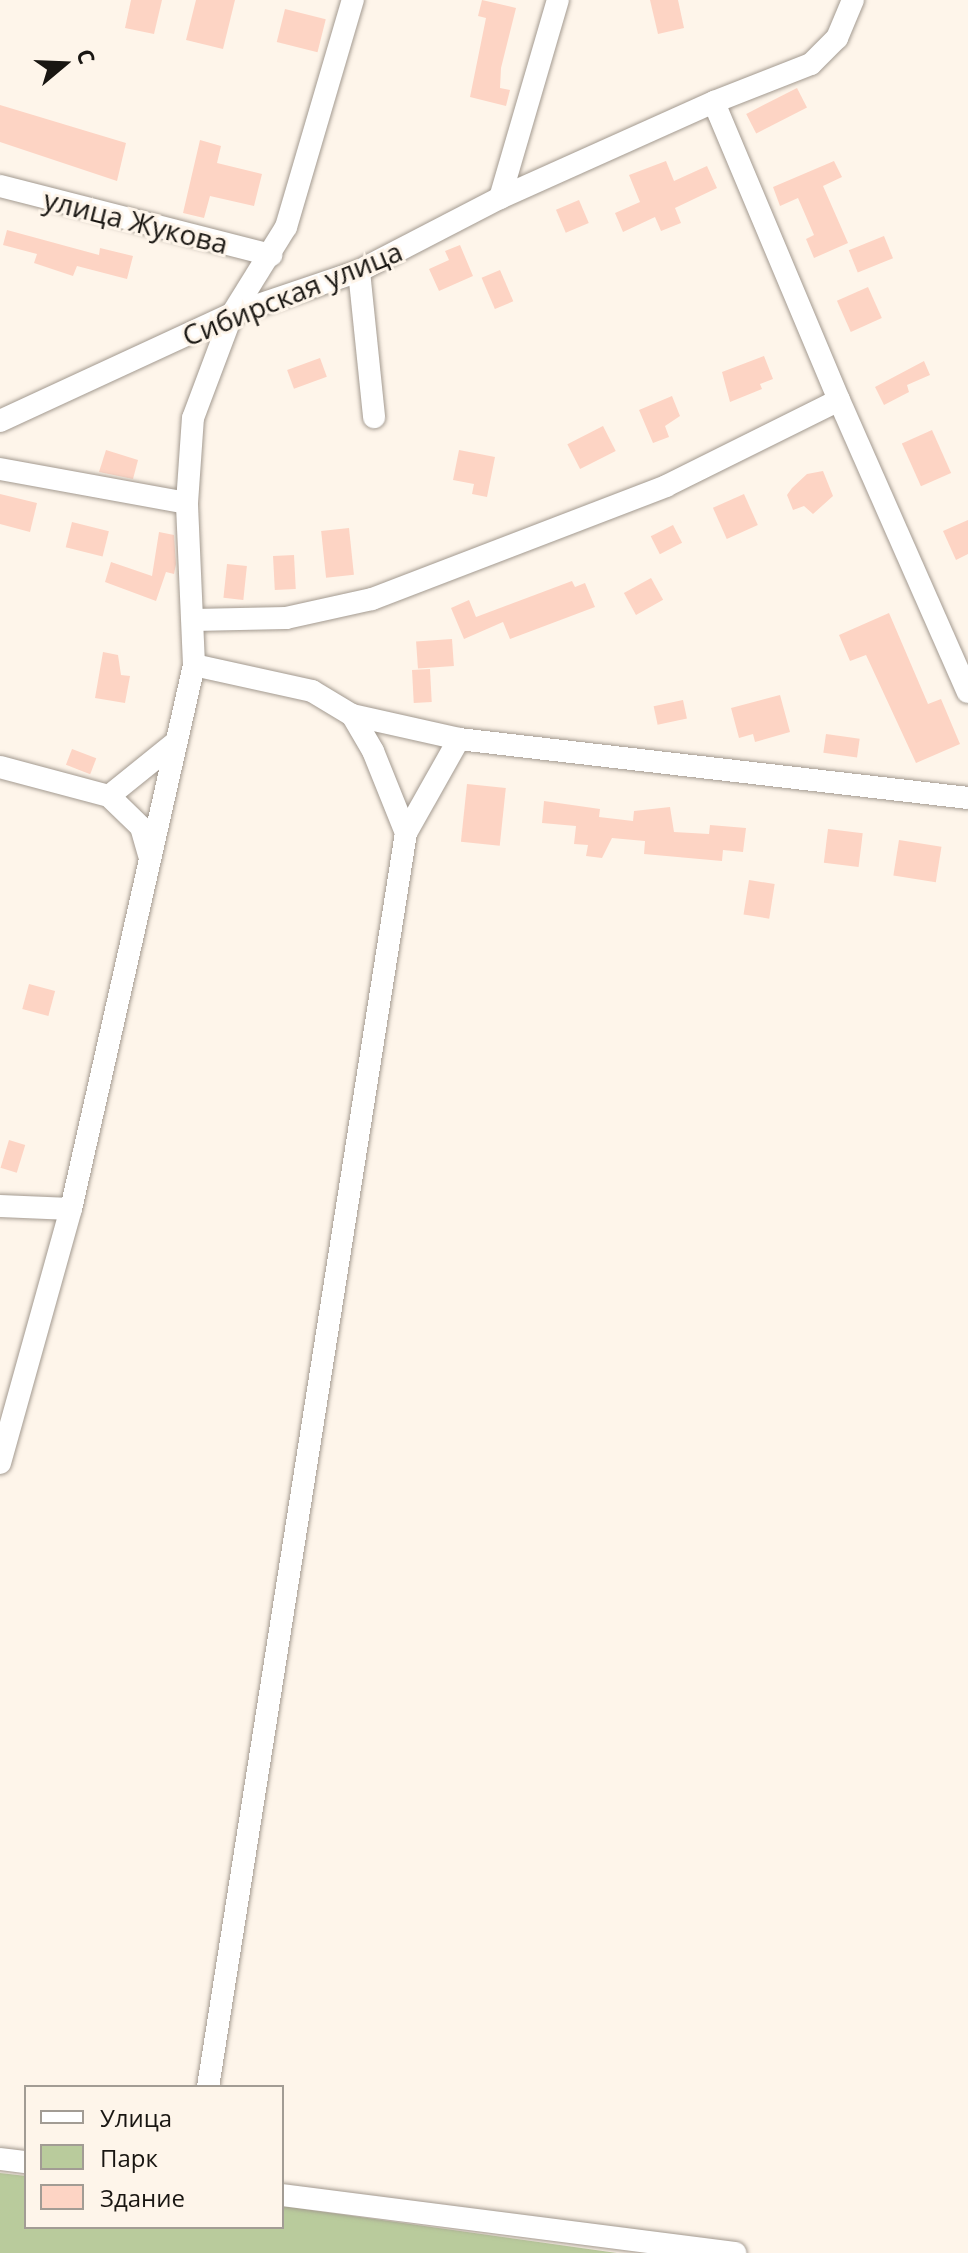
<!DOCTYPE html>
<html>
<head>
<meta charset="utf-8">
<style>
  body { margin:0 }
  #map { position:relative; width:968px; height:2253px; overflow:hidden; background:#fef5ea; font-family:"Open Sans",sans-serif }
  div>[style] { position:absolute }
  .green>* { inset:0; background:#b9cb9c }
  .building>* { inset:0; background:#fdd4c4; transform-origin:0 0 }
  .roads { filter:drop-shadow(0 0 2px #a39a90) drop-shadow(0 0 2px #a39a90) }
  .minor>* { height:22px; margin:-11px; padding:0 11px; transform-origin:11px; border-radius:11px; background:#fff }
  span { translate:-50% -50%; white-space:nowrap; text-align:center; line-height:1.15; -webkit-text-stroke:6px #fef5ea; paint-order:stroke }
  .street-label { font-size:28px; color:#191612 }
  .legend { position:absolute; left:24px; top:2085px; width:260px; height:144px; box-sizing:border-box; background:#fef5ea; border:2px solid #a29c94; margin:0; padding:10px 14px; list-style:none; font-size:24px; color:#191612 }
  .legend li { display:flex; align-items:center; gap:16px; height:40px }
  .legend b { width:40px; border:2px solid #a29c94 }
  .north { position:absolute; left:24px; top:24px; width:80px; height:80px; -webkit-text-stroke:6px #fef5ea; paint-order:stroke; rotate:71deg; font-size:22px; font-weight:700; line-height:32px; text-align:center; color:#191612 }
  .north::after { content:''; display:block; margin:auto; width:28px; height:36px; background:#191612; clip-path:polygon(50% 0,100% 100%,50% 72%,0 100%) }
</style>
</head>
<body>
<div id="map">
  <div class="green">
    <i style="clip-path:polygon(0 2173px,26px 2176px,26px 2227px,282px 2227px,282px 2206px,617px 2253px,0 2253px)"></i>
  </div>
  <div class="building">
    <i style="clip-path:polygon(131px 0,162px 0,154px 34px,125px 28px)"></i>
    <i style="clip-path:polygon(196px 0,235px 0,223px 49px,186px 40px)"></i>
    <i style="clip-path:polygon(482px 0,516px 8px,501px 68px,500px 88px,510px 90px,506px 106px,470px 97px,486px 18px,478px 16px)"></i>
    <i style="clip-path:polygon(650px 0,678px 0,684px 28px,658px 34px)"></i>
    <i style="left:285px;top:9px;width:42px;height:34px;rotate:14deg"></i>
    <i style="left:797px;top:88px;width:22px;height:57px;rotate:63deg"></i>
    <i style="clip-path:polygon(0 105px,126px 143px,117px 181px,0 142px)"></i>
    <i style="clip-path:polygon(200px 140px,221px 146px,217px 163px,262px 174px,254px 206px,210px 196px,204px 218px,183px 213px)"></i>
    <i style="clip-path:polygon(666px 161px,674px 181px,707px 166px,717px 188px,675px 208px,681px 223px,661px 231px,655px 217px,623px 232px,615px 213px,640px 202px,629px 175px)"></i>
    <i style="clip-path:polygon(834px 161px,842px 177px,823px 186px,848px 243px,814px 258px,806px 239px,814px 235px,798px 198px,780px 206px,773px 187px)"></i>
    <i style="left:579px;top:200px;width:25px;height:25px;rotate:67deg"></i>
    <i style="clip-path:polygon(7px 230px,99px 255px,100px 248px,133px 256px,127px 279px,77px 266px,73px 276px,34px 263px,37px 254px,3px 245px)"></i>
    <i style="left:884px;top:236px;width:24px;height:38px;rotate:68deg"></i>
    <i style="clip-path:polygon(460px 245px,473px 276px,439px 291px,429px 269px,449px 260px,445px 251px)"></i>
    <i style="left:500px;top:270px;width:34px;height:20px;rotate:67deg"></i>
    <i style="left:868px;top:287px;width:34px;height:34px;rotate:66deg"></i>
    <i style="clip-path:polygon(764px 356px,773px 379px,760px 384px,762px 389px,730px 402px,722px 372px)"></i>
    <i style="left:320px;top:358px;width:20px;height:35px;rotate:70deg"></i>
    <i style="clip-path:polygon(924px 361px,930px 375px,907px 385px,909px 392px,884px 405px,875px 387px)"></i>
    <i style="clip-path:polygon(672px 396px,680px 416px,665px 426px,669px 437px,653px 443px,639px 410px)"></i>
    <i style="left:603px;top:426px;width:28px;height:40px;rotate:63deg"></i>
    <i style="left:932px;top:430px;width:47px;height:33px;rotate:66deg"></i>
    <i style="clip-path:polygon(106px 450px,138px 460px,133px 479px,99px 472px)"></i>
    <i style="clip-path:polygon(459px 450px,495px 457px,487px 497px,472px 494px,474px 484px,453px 480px)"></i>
    <i style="clip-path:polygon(823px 471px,833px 496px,813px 514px,804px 506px,793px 510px,787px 495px,792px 488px,807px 474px)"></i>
    <i style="clip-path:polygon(0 494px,37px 503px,30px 532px,0 524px)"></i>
    <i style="left:744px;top:494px;width:34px;height:34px;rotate:66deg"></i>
    <i style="clip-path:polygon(968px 520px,968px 554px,956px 560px,943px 531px)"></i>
    <i style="left:72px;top:522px;width:38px;height:26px;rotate:14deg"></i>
    <i style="left:673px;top:525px;width:20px;height:25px;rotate:63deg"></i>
    <i style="left:349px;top:528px;width:47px;height:28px;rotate:84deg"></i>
    <i style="clip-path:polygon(159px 532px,174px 535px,176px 564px,174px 574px,166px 572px,156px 601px,105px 582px,111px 562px,152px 576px)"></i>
    <i style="left:294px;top:555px;width:34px;height:21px;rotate:87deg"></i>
    <i style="left:227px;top:564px;width:20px;height:34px;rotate:6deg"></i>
    <i style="left:651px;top:578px;width:25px;height:31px;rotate:61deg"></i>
    <i style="clip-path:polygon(572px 581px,575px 587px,585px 583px,595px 607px,510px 639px,503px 622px,464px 639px,451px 608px,469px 600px,476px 617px)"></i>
    <i style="clip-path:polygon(889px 613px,928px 704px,941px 699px,960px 744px,916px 763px,866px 655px,850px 661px,839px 635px)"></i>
    <i style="left:452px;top:639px;width:27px;height:36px;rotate:86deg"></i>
    <i style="clip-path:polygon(103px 652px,118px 655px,121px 675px,130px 676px,125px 703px,95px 698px)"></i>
    <i style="left:430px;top:669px;width:33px;height:18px;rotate:87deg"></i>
    <i style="clip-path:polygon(780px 695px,790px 732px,755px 742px,753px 734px,739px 738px,731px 708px)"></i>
    <i style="left:683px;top:700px;width:19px;height:30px;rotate:78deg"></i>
    <i style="left:826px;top:734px;width:34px;height:19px;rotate:8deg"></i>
    <i style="left:72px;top:749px;width:26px;height:17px;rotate:21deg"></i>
    <i style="left:467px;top:784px;width:39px;height:58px;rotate:6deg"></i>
    <i style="clip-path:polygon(544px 801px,600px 809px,599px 817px,633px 821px,634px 811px,670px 807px,674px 832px,709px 834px,710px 825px,746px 828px,743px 852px,723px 850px,722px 861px,644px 854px,645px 841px,612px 838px,602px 858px,586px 856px,588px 845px,574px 844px,576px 826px,542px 823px)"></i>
    <i style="left:828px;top:829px;width:35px;height:34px;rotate:7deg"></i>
    <i style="left:899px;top:840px;width:43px;height:36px;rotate:9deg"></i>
    <i style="left:749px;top:880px;width:26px;height:35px;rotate:9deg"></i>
    <i style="left:29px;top:984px;width:27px;height:26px;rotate:15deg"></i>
    <i style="left:9px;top:1140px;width:17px;height:29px;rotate:17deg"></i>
  </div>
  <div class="roads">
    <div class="minor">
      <i style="left:0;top:186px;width:280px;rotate:14.3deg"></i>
      <i style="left:500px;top:198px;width:206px;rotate:-73.7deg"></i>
      <i style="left:359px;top:271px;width:147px;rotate:84.1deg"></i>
      <i style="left:839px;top:400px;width:319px;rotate:66.2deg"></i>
      <i style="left:0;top:421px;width:255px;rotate:-24.8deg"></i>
      <i style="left:232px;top:314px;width:134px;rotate:-18.7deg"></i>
      <i style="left:359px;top:271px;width:159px;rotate:-27.4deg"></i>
      <i style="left:500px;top:198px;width:235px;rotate:-24.2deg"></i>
      <i style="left:0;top:469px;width:190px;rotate:10.3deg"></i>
      <i style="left:194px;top:620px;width:92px;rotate:-1.2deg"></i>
      <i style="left:286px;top:618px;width:88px;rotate:-12.5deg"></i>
      <i style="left:372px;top:599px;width:315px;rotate:-21deg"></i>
      <i style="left:666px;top:486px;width:193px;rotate:-26.4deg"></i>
      <i style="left:839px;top:400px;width:323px;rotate:-112.8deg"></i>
      <i style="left:714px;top:102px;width:104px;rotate:-21.4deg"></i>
      <i style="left:811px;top:64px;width:37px;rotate:-45deg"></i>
      <i style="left:837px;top:38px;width:41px;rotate:-67.2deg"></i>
      <i style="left:194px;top:665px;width:121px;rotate:12.4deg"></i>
      <i style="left:312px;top:691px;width:47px;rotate:31deg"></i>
      <i style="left:352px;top:715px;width:110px;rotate:12.6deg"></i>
      <i style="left:459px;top:739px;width:512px;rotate:6.61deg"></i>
      <i style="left:352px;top:715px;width:42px;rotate:59.7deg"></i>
      <i style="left:373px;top:751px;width:88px;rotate:68.1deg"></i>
      <i style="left:0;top:767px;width:113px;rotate:14.9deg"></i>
      <i style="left:109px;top:796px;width:45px;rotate:44.1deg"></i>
      <i style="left:141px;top:827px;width:29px;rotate:74deg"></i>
      <i style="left:109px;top:796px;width:86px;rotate:-38.9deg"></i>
      <i style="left:0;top:1206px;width:71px;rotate:2.4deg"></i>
      <i style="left:0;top:1463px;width:264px;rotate:-74.4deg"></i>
      <i style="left:71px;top:1209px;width:558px;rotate:-77.26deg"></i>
      <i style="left:194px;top:665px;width:162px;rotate:-92.5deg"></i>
      <i style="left:187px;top:503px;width:85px;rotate:-86deg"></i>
      <i style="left:193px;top:418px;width:111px;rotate:-69.4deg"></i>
      <i style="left:232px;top:314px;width:102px;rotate:-58.2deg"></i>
      <i style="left:286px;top:227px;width:237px;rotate:-73.6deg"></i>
      <i style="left:208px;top:2087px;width:1270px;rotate:-81.03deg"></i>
      <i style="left:406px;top:833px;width:108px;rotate:-60.6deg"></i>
      <i style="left:0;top:2159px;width:26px;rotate:7deg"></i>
      <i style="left:282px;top:2195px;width:457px;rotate:7.3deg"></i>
    </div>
  </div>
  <div class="street-label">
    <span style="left:136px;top:221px;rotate:14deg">улица Жукова</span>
    <span style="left:292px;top:293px;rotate:-22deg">Сибирская улица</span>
  </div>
  <ul class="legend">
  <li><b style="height:10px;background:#fff"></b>Улица</li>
  <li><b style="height:22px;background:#b9cb9c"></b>Парк</li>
  <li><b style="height:22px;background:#fdd4c4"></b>Здание</li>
  </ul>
  <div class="north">С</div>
</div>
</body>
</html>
